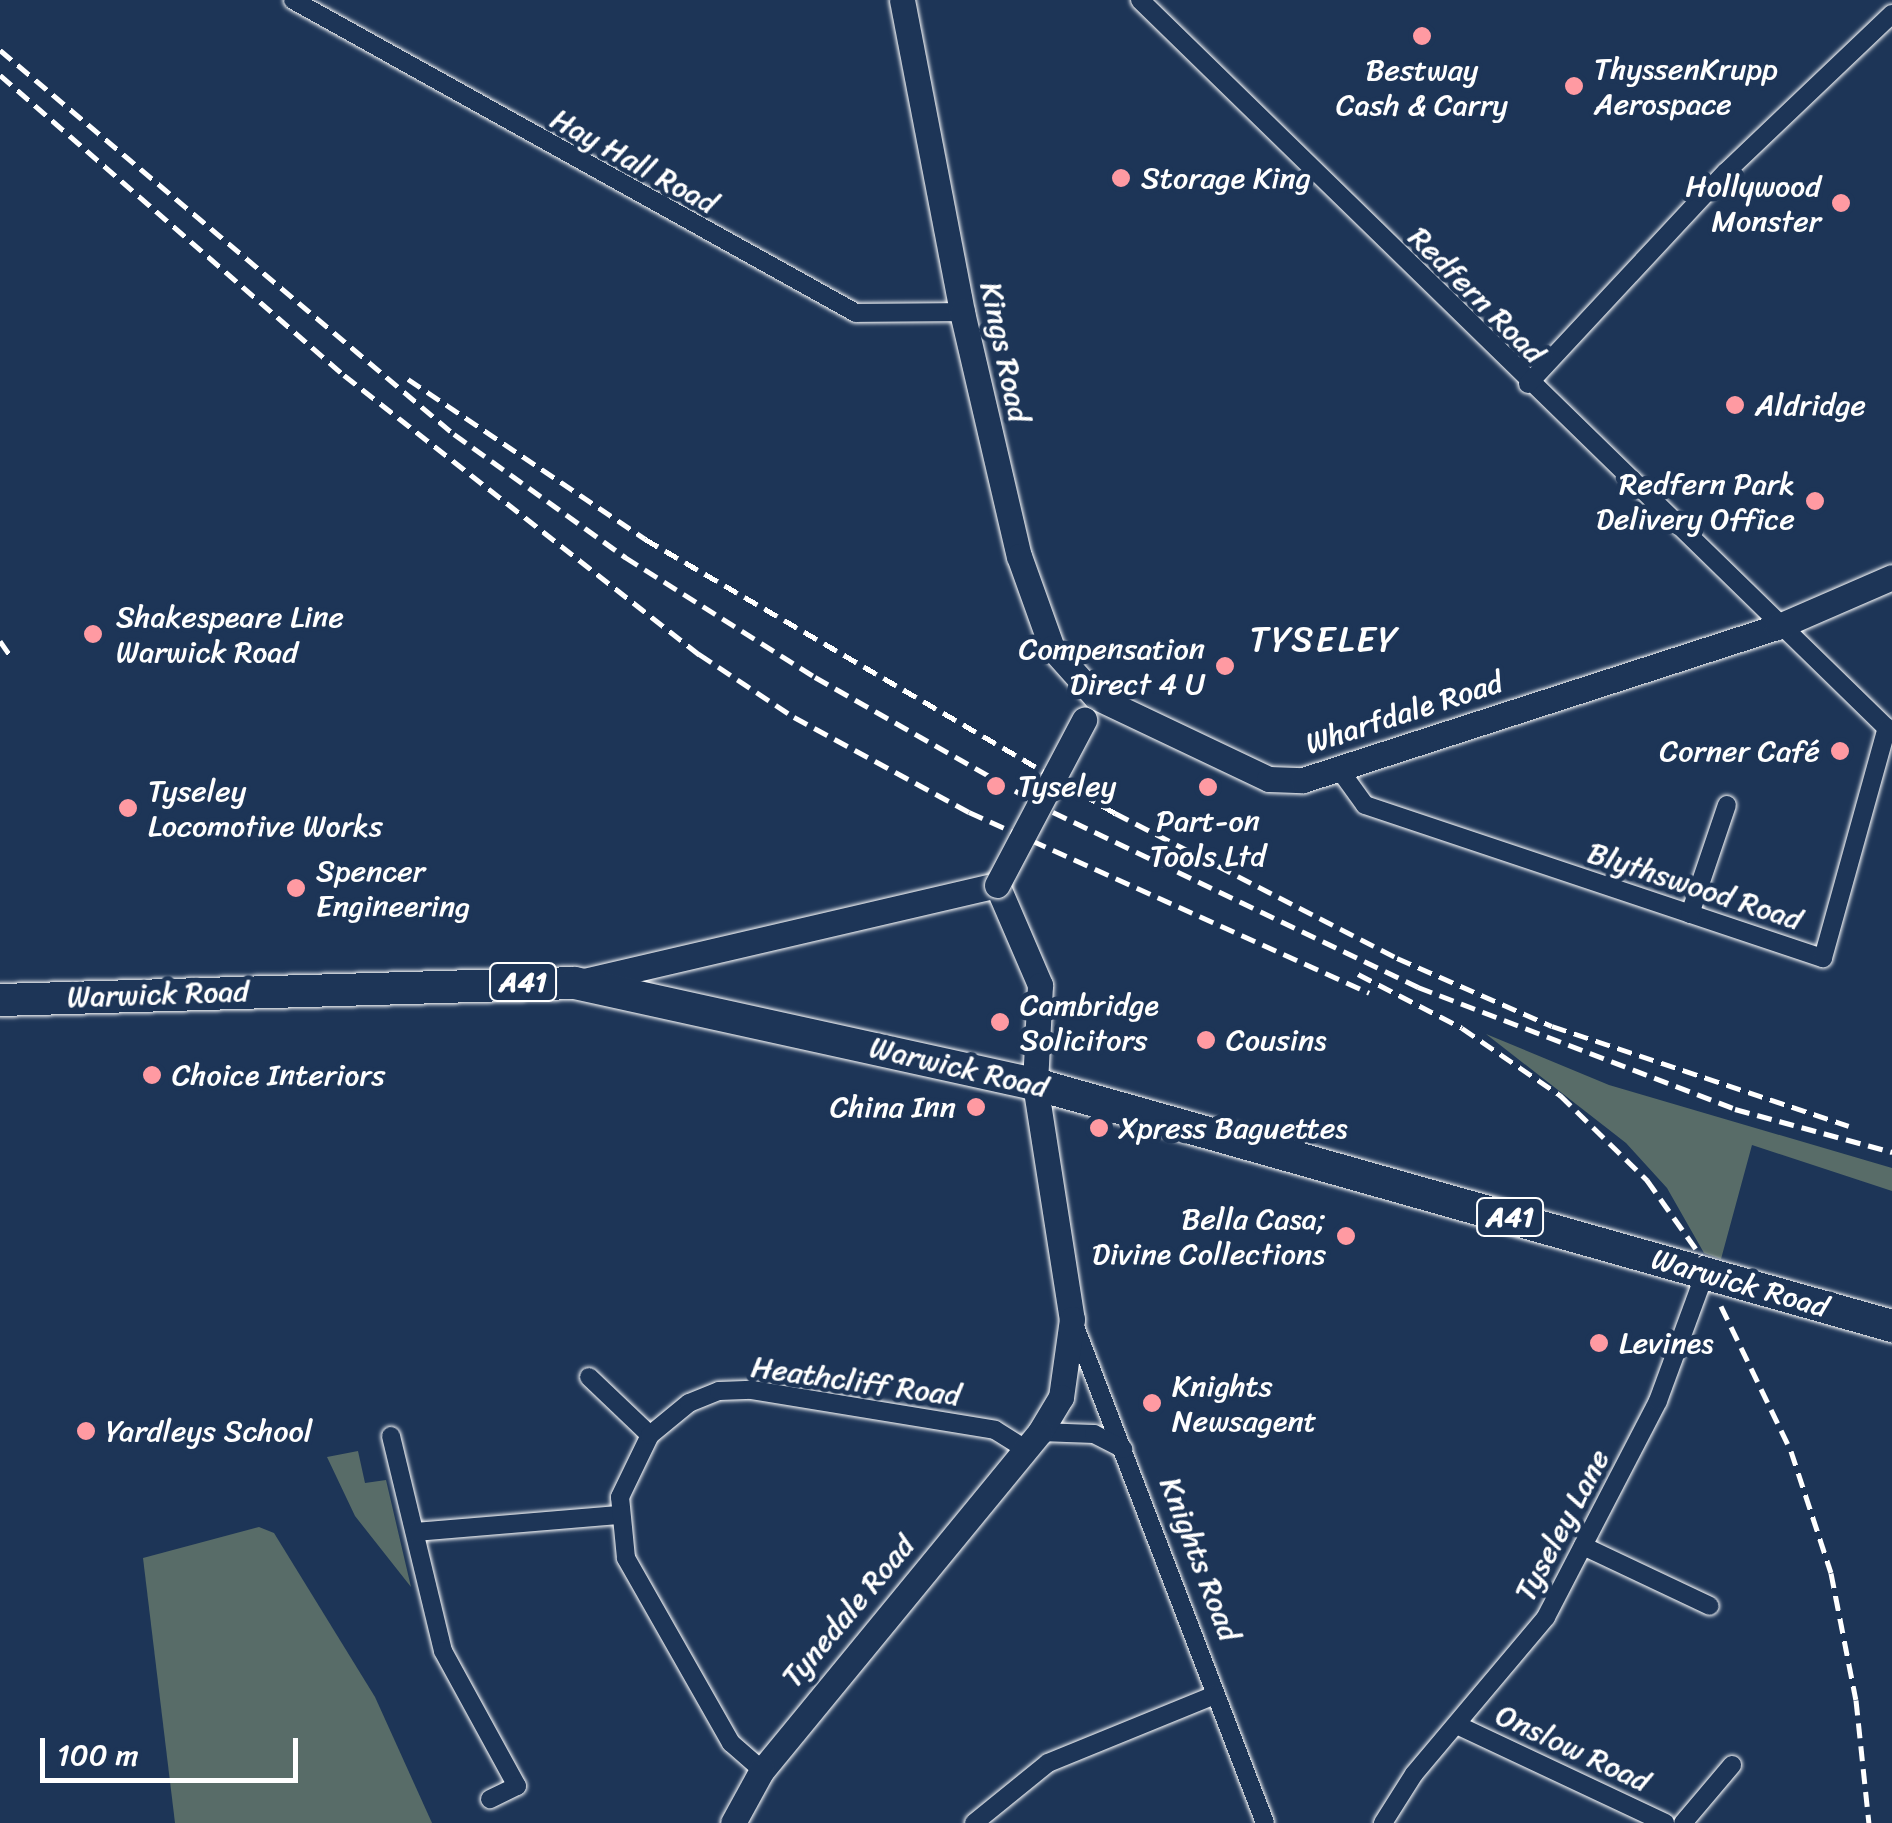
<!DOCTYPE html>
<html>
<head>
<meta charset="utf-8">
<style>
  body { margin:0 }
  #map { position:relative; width:1892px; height:1823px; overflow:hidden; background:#1d3557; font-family:Sriracha,sans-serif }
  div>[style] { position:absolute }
  .green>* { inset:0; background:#586c68 }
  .roads { filter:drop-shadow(0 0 2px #fff) drop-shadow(0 0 2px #fff) }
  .street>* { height:18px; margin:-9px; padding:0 9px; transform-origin:9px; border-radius:9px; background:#1d3557 }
  .secondary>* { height:25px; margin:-12.5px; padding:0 12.5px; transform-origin:12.5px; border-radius:12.5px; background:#1d3557 }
  .highway>* { height:32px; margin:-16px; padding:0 16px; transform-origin:16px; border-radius:16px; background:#1d3557 }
  .rail>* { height:5px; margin-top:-2.5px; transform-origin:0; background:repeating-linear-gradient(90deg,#fff 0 15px,transparent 0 23px) }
  .bridges { filter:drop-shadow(0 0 2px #fff) drop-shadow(0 0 2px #fff) }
  .secondary-bridge>* { height:25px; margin:-12.5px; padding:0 12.5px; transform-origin:12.5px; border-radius:12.5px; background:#1d3557 }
  .dots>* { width:28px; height:28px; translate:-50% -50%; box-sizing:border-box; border:5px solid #1d3557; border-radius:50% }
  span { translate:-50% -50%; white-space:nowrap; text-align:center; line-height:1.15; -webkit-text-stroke:9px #1d3557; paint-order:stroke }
  .shield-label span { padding:2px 8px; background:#1d3557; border:2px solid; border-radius:8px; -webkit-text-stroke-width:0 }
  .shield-label { font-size:28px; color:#fff; font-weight:700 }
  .poi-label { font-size:30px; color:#fff }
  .left { translate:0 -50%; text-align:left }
  .right { translate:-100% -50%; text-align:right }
  .street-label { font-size:30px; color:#fff }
  .quarter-label { font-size:35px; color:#fff; letter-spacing:2.5px }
  .scale { position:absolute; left:40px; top:1738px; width:258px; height:45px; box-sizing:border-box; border:5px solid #fff; border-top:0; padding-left:12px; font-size:30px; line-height:35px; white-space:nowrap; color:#fff; -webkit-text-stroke:8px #1d3557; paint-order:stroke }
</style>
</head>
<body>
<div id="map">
  <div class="green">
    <i style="clip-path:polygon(1486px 1034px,1609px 1085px,1892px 1168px,1892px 1191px,1752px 1145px,1721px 1259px,1704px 1253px,1667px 1188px,1626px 1143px)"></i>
    <i style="clip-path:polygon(358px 1451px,365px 1483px,386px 1480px,411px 1587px,355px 1516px,327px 1457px)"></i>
    <i style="clip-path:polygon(259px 1527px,274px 1533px,375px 1697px,432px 1823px,175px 1823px,143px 1558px)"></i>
  </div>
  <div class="roads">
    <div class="street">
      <i style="left:293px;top:0;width:644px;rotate:29.07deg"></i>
      <i style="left:856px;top:313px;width:106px;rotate:-0.5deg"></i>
      <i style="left:1140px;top:0;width:1050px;rotate:44.27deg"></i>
      <i style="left:1528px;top:384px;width:290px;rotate:-47deg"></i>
      <i style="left:1726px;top:172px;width:229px;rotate:-43.6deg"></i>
      <i style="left:1339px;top:769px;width:44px;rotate:54.2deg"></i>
      <i style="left:1365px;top:805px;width:483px;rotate:18.5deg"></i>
      <i style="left:1823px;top:958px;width:239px;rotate:-74.5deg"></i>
      <i style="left:1690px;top:914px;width:115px;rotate:-71.3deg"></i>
      <i style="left:1074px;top:1324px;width:534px;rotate:69.05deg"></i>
      <i style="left:589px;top:1377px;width:84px;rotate:43.6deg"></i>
      <i style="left:1040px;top:1432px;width:54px;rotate:2.1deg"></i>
      <i style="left:1094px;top:1434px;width:33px;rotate:27deg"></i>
      <i style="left:391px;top:1436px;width:221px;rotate:76.4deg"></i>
      <i style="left:443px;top:1651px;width:154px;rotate:61.3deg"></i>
      <i style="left:517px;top:1786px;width:30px;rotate:154deg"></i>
      <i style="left:415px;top:1532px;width:204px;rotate:-4.8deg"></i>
      <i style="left:1583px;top:1546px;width:140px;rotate:25.3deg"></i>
      <i style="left:1457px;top:1725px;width:230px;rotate:25.2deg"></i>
      <i style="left:762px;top:1770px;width:41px;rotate:-138.9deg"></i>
      <i style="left:731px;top:1743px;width:213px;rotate:-119.6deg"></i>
      <i style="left:626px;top:1558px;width:61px;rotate:-95.6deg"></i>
      <i style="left:620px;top:1497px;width:69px;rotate:-64.2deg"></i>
      <i style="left:650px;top:1435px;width:50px;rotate:-39.4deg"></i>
      <i style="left:689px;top:1403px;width:32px;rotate:-22deg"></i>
      <i style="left:719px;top:1391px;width:33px;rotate:-2deg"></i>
      <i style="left:752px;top:1390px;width:246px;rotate:9.3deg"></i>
      <i style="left:995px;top:1430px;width:36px;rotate:32deg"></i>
      <i style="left:974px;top:1823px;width:95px;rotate:-39deg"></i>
      <i style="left:1048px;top:1763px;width:180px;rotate:-22.2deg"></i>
      <i style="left:1383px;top:1823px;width:58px;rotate:-57.7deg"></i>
      <i style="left:1414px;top:1774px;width:205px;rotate:-49.9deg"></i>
      <i style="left:1546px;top:1617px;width:243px;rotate:-62.6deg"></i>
      <i style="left:1658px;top:1401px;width:136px;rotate:-69.8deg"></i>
      <i style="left:1683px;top:1823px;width:76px;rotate:-49.8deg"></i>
    </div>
    <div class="secondary">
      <i style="left:902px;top:0;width:318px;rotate:79.1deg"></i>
      <i style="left:962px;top:312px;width:251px;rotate:76.9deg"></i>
      <i style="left:1019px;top:556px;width:98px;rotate:70.3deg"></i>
      <i style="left:1052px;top:648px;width:66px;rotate:48.1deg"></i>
      <i style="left:1096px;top:697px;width:191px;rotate:25.4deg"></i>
      <i style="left:1269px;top:779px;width:34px;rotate:2deg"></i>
      <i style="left:1303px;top:780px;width:498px;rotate:-17.9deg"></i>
      <i style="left:1777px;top:627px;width:125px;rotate:-23.5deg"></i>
      <i style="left:580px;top:982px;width:428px;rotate:-13.1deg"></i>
      <i style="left:997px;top:885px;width:109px;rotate:66.7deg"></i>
      <i style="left:1040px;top:985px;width:99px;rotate:92.9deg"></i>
      <i style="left:1035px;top:1084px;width:238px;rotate:81.1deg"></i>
      <i style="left:1072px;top:1319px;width:79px;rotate:98deg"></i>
      <i style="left:1061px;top:1397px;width:41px;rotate:121deg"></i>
      <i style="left:1040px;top:1432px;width:438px;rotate:129.4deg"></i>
      <i style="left:762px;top:1770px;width:60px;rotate:118.7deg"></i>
    </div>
    <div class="highway">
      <i style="left:0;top:1000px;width:575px;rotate:-1.69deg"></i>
      <i style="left:575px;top:983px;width:471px;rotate:12.4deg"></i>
      <i style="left:1035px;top:1084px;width:891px;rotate:15.77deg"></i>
    </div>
  </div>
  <div class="rail">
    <i style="left:0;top:50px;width:595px;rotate:40.23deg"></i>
    <i style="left:454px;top:434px;width:211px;rotate:35.7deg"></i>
    <i style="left:625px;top:557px;width:225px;rotate:32.3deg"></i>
    <i style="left:815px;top:677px;width:274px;rotate:29.6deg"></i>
    <i style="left:1053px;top:812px;width:405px;rotate:25.6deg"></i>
    <i style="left:1418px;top:987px;width:340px;rotate:21deg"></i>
    <i style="left:1735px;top:1109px;width:163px;rotate:15.3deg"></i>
    <i style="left:0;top:75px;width:456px;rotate:41.1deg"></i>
    <i style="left:344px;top:375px;width:452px;rotate:38.2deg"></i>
    <i style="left:699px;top:654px;width:114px;rotate:33.6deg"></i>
    <i style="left:794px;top:717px;width:199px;rotate:28.5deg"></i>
    <i style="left:969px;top:812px;width:439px;rotate:24.3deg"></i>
    <i style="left:408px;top:379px;width:286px;rotate:34deg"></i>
    <i style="left:645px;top:539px;width:544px;rotate:30.24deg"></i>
    <i style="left:1115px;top:813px;width:317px;rotate:27.2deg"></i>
    <i style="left:1397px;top:958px;width:169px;rotate:23.7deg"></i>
    <i style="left:1552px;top:1026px;width:313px;rotate:18.6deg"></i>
    <i style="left:0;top:641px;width:16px;rotate:55deg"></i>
    <i style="left:1358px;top:974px;width:117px;rotate:27.4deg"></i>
    <i style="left:1462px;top:1028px;width:119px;rotate:34.4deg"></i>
    <i style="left:1560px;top:1095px;width:122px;rotate:44.3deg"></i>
    <i style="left:1647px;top:1180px;width:93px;rotate:54.6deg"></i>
    <i style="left:1721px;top:1306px;width:161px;rotate:64.2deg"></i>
    <i style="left:1791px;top:1451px;width:128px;rotate:71.8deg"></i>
    <i style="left:1831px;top:1573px;width:129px;rotate:78.9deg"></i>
    <i style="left:1856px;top:1700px;width:124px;rotate:84deg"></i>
  </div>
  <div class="bridges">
    <div class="secondary-bridge">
      <i style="left:997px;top:885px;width:187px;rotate:-62.2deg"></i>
    </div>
  </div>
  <div class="dots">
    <i style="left:1422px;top:36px;background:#ff9aa2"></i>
    <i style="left:1574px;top:86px;background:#ff9aa2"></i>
    <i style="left:1121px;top:178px;background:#ff9aa2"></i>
    <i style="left:1841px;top:203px;background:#ff9aa2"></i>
    <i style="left:1735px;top:405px;background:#ff9aa2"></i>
    <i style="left:1815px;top:501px;background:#ff9aa2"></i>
    <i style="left:93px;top:634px;background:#ff9aa2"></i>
    <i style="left:1225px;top:666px;background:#ff9aa2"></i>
    <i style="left:1840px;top:751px;background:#ff9aa2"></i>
    <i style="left:996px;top:786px;background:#ff9aa2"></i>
    <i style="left:1208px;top:787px;background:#ff9aa2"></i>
    <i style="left:128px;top:808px;background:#ff9aa2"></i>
    <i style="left:296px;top:888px;background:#ff9aa2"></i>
    <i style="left:1000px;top:1022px;background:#ff9aa2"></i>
    <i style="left:1206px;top:1040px;background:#ff9aa2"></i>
    <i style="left:152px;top:1075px;background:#ff9aa2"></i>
    <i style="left:976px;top:1107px;background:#ff9aa2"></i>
    <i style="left:1099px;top:1128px;background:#ff9aa2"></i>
    <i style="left:1346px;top:1236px;background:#ff9aa2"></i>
    <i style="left:1599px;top:1343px;background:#ff9aa2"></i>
    <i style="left:1152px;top:1403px;background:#ff9aa2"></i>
    <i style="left:86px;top:1431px;background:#ff9aa2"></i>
  </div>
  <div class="shield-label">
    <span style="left:523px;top:982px">A41</span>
    <span style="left:1510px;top:1217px">A41</span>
  </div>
  <div class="poi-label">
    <span class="left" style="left:1594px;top:86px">ThyssenKrupp<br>Aerospace</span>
    <span style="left:1422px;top:87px">Bestway<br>Cash &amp; Carry</span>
    <span class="left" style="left:1141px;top:178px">Storage King</span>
    <span class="right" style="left:1821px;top:203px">Hollywood<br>Monster</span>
    <span class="left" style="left:1755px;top:405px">Aldridge</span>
    <span class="right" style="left:1795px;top:501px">Redfern Park<br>Delivery Office</span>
    <span class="left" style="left:116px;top:634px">Shakespeare Line<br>Warwick Road</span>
    <span class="right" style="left:1205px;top:666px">Compensation<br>Direct 4 U</span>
    <span class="right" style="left:1820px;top:751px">Corner Café</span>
    <span class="left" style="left:1018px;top:786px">Tyseley</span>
    <span class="left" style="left:148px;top:808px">Tyseley<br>Locomotive Works</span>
    <span style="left:1208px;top:838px">Part-on<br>Tools Ltd</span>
    <span class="left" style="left:316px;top:888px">Spencer<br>Engineering</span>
    <span class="left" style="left:1020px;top:1022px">Cambridge<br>Solicitors</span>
    <span class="left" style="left:1226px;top:1040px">Cousins</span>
    <span class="left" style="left:172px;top:1075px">Choice Interiors</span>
    <span class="right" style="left:956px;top:1107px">China Inn</span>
    <span class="left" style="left:1119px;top:1128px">Xpress Baguettes</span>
    <span class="right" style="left:1326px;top:1236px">Bella Casa;<br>Divine Collections</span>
    <span class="left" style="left:1619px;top:1343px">Levines</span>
    <span class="left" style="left:1172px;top:1403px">Knights<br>Newsagent</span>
    <span class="left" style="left:106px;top:1431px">Yardleys School</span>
  </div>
  <div class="street-label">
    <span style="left:634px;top:161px;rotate:29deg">Hay Hall Road</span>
    <span style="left:1477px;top:295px;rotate:45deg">Redfern Road</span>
    <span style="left:1005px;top:352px;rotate:78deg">Kings Road</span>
    <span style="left:1404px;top:713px;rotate:-18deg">Wharfdale Road</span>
    <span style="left:1695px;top:886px;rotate:18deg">Blythswood Road</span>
    <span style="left:158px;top:994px;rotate:-2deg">Warwick Road</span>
    <span style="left:959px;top:1067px;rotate:13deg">Warwick Road</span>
    <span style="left:1740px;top:1283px;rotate:16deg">Warwick Road</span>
    <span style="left:856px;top:1381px;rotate:8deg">Heathcliff Road</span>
    <span style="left:1562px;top:1525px;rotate:-62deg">Tyseley Lane</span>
    <span style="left:1200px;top:1559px;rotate:69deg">Knights Road</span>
    <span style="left:848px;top:1611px;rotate:-50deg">Tynedale Road</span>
    <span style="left:1573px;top:1748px;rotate:25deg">Onslow Road</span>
  </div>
  <div class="quarter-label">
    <span style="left:1325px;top:639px">TYSELEY</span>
  </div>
  <div class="scale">100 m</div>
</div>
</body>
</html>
